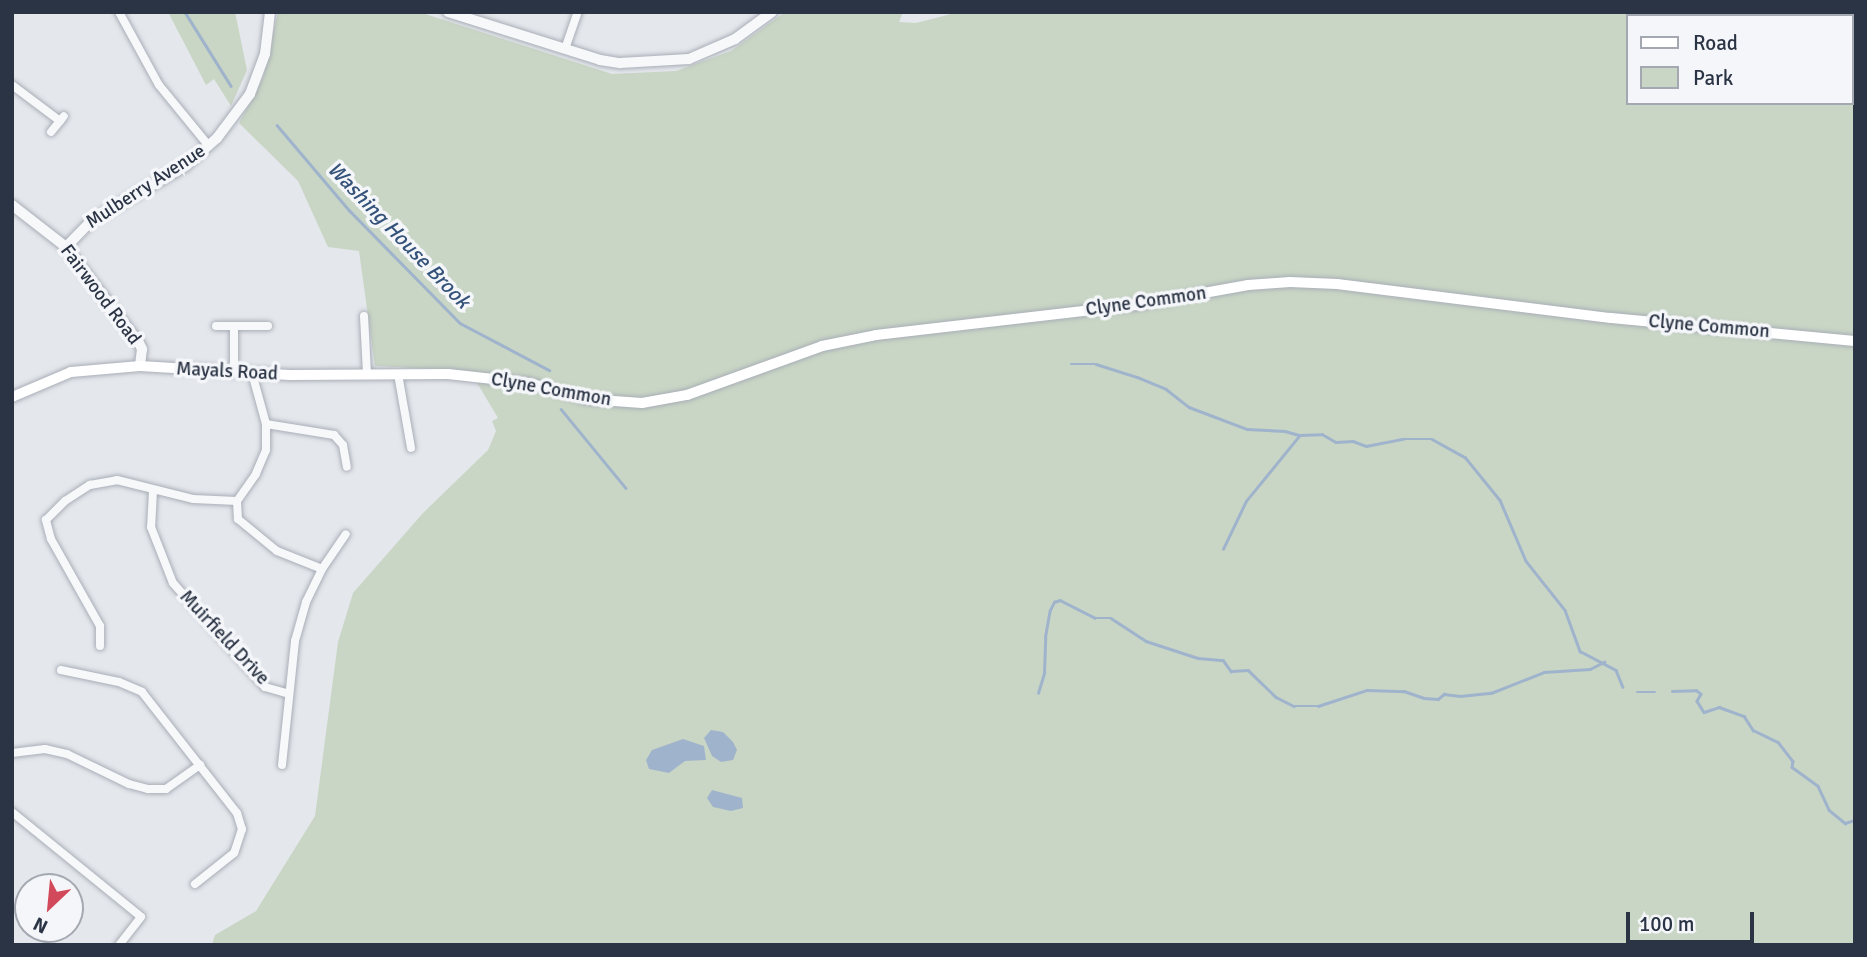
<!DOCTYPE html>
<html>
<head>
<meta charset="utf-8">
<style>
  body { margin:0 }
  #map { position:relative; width:1867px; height:957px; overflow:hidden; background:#e4e7ec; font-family:Signika,sans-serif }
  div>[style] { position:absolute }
  .green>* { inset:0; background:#c9d6c5 }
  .water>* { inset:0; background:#9fb4cc }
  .stream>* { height:2.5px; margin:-1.25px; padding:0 1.25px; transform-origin:1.25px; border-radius:1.25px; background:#9fb4cc }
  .roads { filter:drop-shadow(0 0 2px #a9aeb7) drop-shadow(0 0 2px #a9aeb7) }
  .minor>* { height:8px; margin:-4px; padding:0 4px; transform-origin:4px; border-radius:4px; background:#f7f8fa }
  .tertiary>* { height:10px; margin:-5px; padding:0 5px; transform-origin:5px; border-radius:5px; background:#f7f8fa }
  .secondary>* { height:10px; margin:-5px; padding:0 5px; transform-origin:5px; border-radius:5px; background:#fff }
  span { translate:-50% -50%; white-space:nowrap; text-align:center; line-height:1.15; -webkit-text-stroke:7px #f4f6f9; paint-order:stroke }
  .street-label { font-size:19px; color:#2b3445 }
  .water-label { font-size:21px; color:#34527a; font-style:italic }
  .frame { position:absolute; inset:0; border:14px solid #2b3445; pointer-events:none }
  .legend { position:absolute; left:1626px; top:14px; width:228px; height:91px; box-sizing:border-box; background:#f4f6f9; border:2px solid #a4a8b1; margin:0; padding:9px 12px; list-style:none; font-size:21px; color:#2b3445 }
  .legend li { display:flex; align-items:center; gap:14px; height:35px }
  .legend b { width:35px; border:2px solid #a4a8b1 }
  .north { position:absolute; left:14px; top:873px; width:70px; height:70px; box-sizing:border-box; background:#f4f6f9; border:2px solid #a4a8b1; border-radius:50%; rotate:206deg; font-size:19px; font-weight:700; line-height:28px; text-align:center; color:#2b3445 }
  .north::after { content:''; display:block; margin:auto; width:24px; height:32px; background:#d1495b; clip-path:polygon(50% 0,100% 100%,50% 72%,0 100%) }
  .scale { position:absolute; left:1626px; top:912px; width:128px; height:32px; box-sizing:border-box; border:4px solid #2b3445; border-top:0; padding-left:9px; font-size:21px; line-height:24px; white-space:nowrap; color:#2b3445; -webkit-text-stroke:5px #f4f6f9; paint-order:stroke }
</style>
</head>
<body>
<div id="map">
  <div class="green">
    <i style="clip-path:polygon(168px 12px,235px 12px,247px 70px,231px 106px,214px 79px,206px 85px)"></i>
    <i style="clip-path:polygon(evenodd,278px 12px,419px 12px,612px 74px,676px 71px,731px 51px,785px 12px,903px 12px,899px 22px,916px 23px,959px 12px,1855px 12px,1855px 945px,212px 945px,215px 935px,256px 911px,315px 816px,338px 642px,353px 593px,423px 513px,488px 450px,496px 431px,492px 421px,498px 418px,470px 371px,375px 366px,359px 251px,328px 247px,298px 181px,239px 123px,263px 78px,278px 12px,1627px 16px,1851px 16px,1851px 103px,1627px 103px,1627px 16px)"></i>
  </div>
  <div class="water">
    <i style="clip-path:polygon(711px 730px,723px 732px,733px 742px,737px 750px,733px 760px,721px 762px,712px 756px,704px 738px)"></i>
    <i style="clip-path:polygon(683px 739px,704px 746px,706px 760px,685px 761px,669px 773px,649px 769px,646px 760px,652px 750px)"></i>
    <i style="clip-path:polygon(712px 790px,742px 798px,743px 808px,731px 811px,713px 807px,707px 798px)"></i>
  </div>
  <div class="stream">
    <i style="left:185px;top:12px;width:87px;rotate:58.1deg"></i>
    <i style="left:277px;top:125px;width:111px;rotate:49.7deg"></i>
    <i style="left:349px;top:210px;width:158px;rotate:45.5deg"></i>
    <i style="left:460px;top:323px;width:101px;rotate:27.8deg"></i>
    <i style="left:1071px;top:364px;width:25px"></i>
    <i style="left:1096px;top:364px;width:43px;rotate:17.6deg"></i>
    <i style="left:1137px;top:377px;width:31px;rotate:22deg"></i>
    <i style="left:1166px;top:389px;width:29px;rotate:38deg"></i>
    <i style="left:1189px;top:407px;width:62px;rotate:20.8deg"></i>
    <i style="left:1247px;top:429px;width:38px;rotate:3deg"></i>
    <i style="left:1285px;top:431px;width:15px;rotate:16deg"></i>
    <i style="left:1299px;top:435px;width:23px;rotate:-2deg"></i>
    <i style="left:1322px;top:434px;width:16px;rotate:30deg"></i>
    <i style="left:1336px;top:442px;width:17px;rotate:-3deg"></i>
    <i style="left:1353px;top:441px;width:14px;rotate:21deg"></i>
    <i style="left:1366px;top:446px;width:38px;rotate:-11deg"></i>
    <i style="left:1403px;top:439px;width:29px"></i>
    <i style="left:1432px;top:439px;width:38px;rotate:29deg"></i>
    <i style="left:1465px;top:457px;width:55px;rotate:50.9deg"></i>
    <i style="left:1500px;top:500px;width:66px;rotate:66.9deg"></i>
    <i style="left:1526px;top:561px;width:63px;rotate:51.5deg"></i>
    <i style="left:1565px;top:610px;width:44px;rotate:69.9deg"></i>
    <i style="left:1580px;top:651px;width:41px;rotate:27.8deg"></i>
    <i style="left:1616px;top:670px;width:18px;rotate:68deg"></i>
    <i style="left:561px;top:409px;width:102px;rotate:50.6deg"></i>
    <i style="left:1223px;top:549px;width:53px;rotate:-64.4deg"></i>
    <i style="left:1246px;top:501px;width:84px;rotate:-50.8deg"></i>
    <i style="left:1672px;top:691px;width:24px;rotate:-2deg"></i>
    <i style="left:1696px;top:690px;width:6px;rotate:39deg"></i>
    <i style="left:1701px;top:694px;width:8px;rotate:120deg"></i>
    <i style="left:1697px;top:701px;width:13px;rotate:58deg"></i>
    <i style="left:1704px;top:712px;width:16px;rotate:-18deg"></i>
    <i style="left:1719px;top:707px;width:27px;rotate:20deg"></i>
    <i style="left:1744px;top:716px;width:17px;rotate:57deg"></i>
    <i style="left:1753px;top:730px;width:28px;rotate:26deg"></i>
    <i style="left:1778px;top:742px;width:24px;rotate:52deg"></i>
    <i style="left:1793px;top:761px;width:6px;rotate:99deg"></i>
    <i style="left:1792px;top:767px;width:32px;rotate:36deg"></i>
    <i style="left:1818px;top:786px;width:26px;rotate:65deg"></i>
    <i style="left:1829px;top:810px;width:21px;rotate:39deg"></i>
    <i style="left:1845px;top:823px;width:10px;rotate:-17deg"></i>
    <i style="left:1637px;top:692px;width:18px"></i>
    <i style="left:1038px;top:693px;width:21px;rotate:-73deg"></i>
    <i style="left:1044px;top:673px;width:36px;rotate:-88deg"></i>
    <i style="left:1045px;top:637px;width:27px;rotate:-80deg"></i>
    <i style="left:1050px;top:610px;width:9px;rotate:-63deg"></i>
    <i style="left:1054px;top:602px;width:6px;rotate:-18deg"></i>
    <i style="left:1060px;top:600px;width:39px;rotate:27deg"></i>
    <i style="left:1095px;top:618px;width:16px"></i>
    <i style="left:1111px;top:618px;width:42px;rotate:33.3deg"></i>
    <i style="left:1146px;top:641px;width:55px;rotate:18.1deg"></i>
    <i style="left:1198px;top:658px;width:25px;rotate:5deg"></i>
    <i style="left:1223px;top:660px;width:14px;rotate:54deg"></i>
    <i style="left:1231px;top:671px;width:17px;rotate:-3deg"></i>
    <i style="left:1248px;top:670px;width:39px;rotate:44deg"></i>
    <i style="left:1276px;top:697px;width:20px;rotate:27deg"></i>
    <i style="left:1294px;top:706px;width:24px"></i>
    <i style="left:1318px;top:706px;width:52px;rotate:-18.1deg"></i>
    <i style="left:1367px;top:690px;width:37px;rotate:2deg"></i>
    <i style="left:1404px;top:691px;width:21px;rotate:19deg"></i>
    <i style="left:1424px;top:698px;width:14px;rotate:4deg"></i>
    <i style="left:1438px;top:699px;width:8px;rotate:-40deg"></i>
    <i style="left:1444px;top:694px;width:16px;rotate:7deg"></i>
    <i style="left:1460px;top:696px;width:31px;rotate:-6deg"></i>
    <i style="left:1491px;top:693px;width:57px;rotate:-21.6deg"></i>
    <i style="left:1544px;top:672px;width:46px;rotate:-3.7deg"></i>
    <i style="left:1590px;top:669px;width:16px;rotate:-27deg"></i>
  </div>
  <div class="roads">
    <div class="minor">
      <i style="left:119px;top:12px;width:83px;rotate:61.3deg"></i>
      <i style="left:159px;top:85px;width:79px;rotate:50.7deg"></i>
      <i style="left:565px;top:49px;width:39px;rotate:-71deg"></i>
      <i style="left:12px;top:85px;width:60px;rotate:36.9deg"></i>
      <i style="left:60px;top:121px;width:6px;rotate:-51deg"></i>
      <i style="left:51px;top:132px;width:14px;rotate:-51deg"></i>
      <i style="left:364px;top:316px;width:57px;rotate:87deg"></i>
      <i style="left:216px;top:326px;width:18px"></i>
      <i style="left:234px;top:372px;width:46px;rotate:-90deg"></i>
      <i style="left:234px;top:326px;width:34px"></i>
      <i style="left:252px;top:373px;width:53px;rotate:74.6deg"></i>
      <i style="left:266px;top:424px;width:26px;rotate:90deg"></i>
      <i style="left:266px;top:450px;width:26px;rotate:113deg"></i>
      <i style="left:256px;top:474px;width:33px;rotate:125deg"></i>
      <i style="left:237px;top:501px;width:18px;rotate:87deg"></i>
      <i style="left:238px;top:519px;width:50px;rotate:39.4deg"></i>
      <i style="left:277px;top:551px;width:48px;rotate:21.8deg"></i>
      <i style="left:398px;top:374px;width:75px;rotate:80deg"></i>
      <i style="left:266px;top:424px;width:69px;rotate:9.2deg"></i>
      <i style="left:334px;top:435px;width:13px;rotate:48deg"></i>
      <i style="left:343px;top:445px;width:22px;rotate:80deg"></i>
      <i style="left:153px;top:491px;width:36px;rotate:93deg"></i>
      <i style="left:151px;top:527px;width:60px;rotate:68.6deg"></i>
      <i style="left:173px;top:583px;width:139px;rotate:48.5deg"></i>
      <i style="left:265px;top:687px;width:25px;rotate:16deg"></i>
      <i style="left:100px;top:646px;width:20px;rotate:-90deg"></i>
      <i style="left:100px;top:626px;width:100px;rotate:-119.4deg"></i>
      <i style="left:51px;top:539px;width:20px;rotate:-105deg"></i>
      <i style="left:46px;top:520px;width:27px;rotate:-45deg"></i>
      <i style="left:65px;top:501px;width:30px;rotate:-33deg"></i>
      <i style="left:90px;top:485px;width:27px;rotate:-10deg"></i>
      <i style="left:117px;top:480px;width:78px;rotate:14deg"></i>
      <i style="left:193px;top:499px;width:44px;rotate:2.6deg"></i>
      <i style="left:61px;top:670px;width:59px;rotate:11.7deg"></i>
      <i style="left:119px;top:682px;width:25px;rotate:23deg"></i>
      <i style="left:142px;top:692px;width:154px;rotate:51.9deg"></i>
      <i style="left:237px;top:813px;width:17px;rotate:73deg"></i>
      <i style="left:242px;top:829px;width:25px;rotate:108deg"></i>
      <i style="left:234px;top:853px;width:50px;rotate:141.5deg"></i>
      <i style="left:12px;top:753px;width:33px;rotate:-7deg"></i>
      <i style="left:45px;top:749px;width:23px;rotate:13deg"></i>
      <i style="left:67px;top:754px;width:69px;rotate:25.8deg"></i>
      <i style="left:129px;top:784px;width:20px;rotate:15deg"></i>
      <i style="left:148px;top:789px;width:18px"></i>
      <i style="left:166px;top:789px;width:42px;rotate:-35.2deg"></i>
      <i style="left:282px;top:765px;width:125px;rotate:-84deg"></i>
      <i style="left:295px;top:641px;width:41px;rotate:-74.2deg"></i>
      <i style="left:306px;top:602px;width:37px;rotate:-64deg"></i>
      <i style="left:322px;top:569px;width:42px;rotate:-55.6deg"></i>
      <i style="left:12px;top:812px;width:166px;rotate:39.1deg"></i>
      <i style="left:141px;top:917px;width:36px;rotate:128deg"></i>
    </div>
    <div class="tertiary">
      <i style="left:448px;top:12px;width:159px;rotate:17.5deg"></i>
      <i style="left:600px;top:60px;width:20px;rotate:9deg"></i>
      <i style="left:620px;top:63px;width:69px;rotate:-3.3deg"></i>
      <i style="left:689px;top:59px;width:50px;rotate:-23.5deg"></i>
      <i style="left:735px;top:39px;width:46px;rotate:-36.1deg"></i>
      <i style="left:12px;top:205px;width:68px;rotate:37.9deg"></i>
      <i style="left:66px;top:247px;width:121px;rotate:52.8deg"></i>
      <i style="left:139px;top:343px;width:7px;rotate:63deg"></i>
      <i style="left:142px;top:349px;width:17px;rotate:97deg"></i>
      <i style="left:66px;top:247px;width:36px;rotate:-46deg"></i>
      <i style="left:91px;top:221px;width:109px;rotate:-30.3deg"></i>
      <i style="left:185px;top:166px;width:43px;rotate:-41.2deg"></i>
      <i style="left:217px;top:138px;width:55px;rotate:-53.1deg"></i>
      <i style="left:250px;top:94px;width:43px;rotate:-69.4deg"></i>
      <i style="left:265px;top:54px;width:42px;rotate:-83.2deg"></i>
    </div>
    <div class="secondary">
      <i style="left:12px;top:397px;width:64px;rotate:-23deg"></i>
      <i style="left:71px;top:372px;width:69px;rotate:-5deg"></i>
      <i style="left:140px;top:366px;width:150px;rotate:3.4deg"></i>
      <i style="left:290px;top:375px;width:158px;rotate:-0.4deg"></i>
      <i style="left:448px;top:374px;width:81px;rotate:6.3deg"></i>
      <i style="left:529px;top:383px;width:59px;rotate:15.7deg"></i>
      <i style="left:586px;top:399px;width:56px;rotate:4.1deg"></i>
      <i style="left:642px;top:403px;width:46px;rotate:-10.1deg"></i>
      <i style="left:687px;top:395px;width:144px;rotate:-19.9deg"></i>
      <i style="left:822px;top:346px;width:55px;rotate:-11.5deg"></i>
      <i style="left:876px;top:335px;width:263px;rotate:-6.6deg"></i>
      <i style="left:1137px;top:305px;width:113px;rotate:-10.2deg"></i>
      <i style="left:1248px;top:285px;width:42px;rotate:-4.1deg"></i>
      <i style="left:1290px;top:282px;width:47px;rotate:2.4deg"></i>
      <i style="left:1337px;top:284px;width:276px;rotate:7.1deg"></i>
      <i style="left:1611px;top:318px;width:245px;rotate:5.4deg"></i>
    </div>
  </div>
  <div class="street-label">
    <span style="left:146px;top:187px;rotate:-33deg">Mulberry Avenue</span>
    <span style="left:100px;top:295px;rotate:53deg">Fairwood Road</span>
    <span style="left:1146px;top:302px;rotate:-8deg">Clyne Common</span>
    <span style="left:1709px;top:327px;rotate:5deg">Clyne Common</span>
    <span style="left:227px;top:372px;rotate:3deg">Mayals Road</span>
    <span style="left:551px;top:390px;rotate:10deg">Clyne Common</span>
    <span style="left:224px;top:638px;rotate:47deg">Muirfield Drive</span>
  </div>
  <div class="water-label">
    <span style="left:399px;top:235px;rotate:46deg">Washing House Brook</span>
  </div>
  <div class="frame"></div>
  <ul class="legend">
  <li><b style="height:9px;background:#fff"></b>Road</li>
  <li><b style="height:19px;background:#c9d6c5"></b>Park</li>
  </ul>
  <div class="north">N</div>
  <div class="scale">100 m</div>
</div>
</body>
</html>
